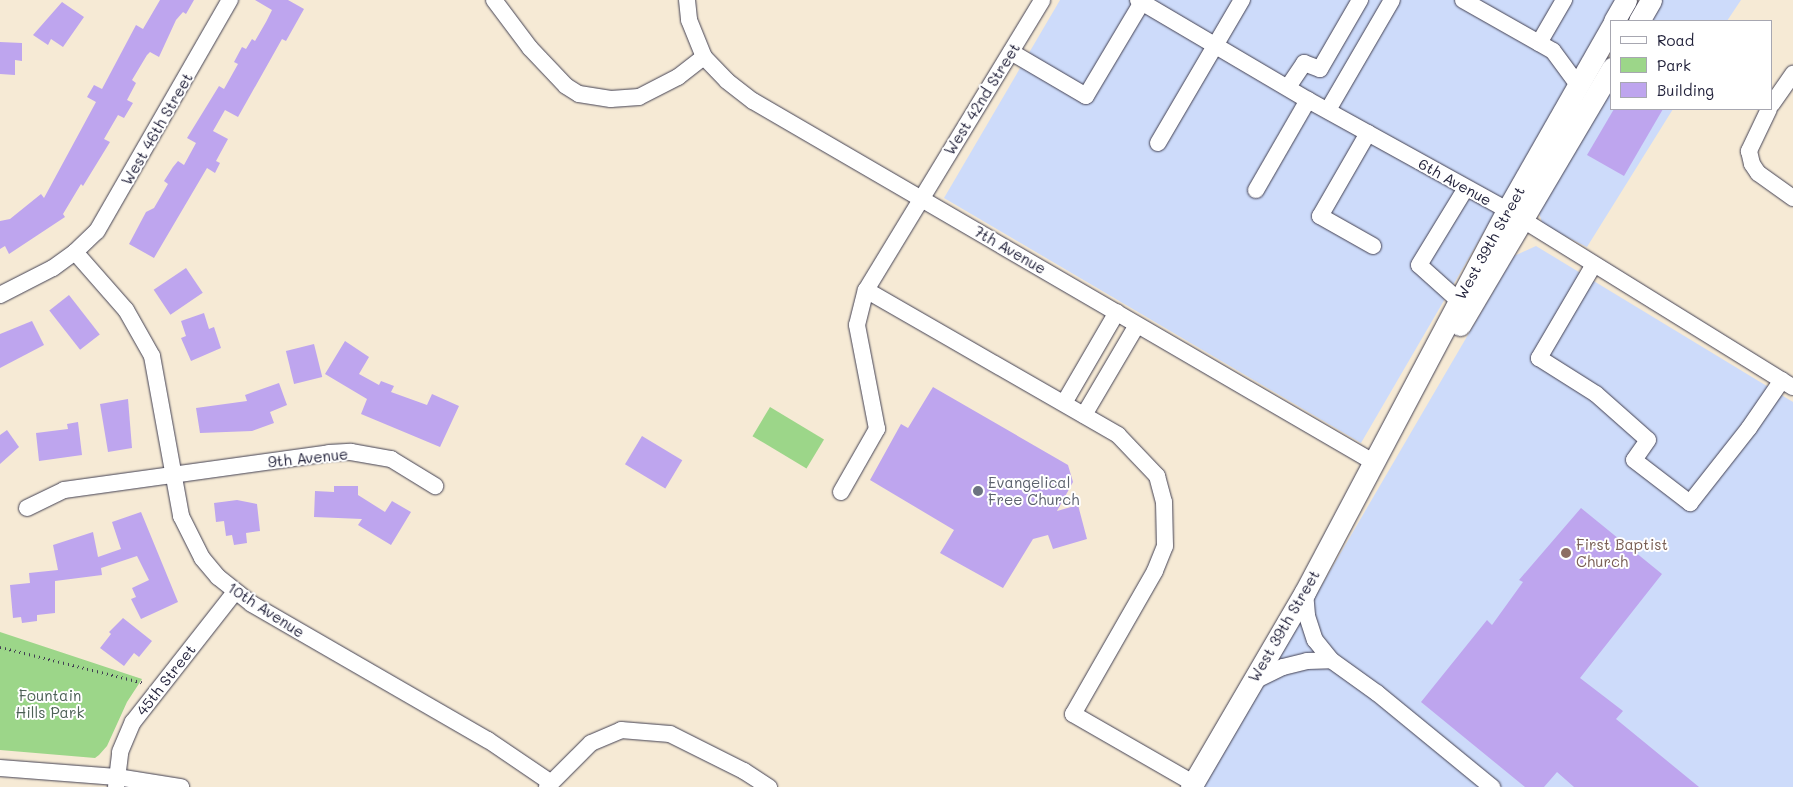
<!DOCTYPE html>
<html>
<head>
<meta charset="utf-8">
<style>
  body { margin:0 }
  #map { position:relative; width:1793px; height:787px; overflow:hidden; background:#f6ead5; font-family:Mali,sans-serif }
  div>[style] { position:absolute }
  .built>* { inset:0; background:#cddbfa }
  .green>* { inset:0; background:#9cd689; transform-origin:0 0 }
  .building>* { inset:0; background:#bea5ee; transform-origin:0 0 }
  .path>* { height:2.5px; margin-top:-1.25px; transform-origin:0; background:repeating-linear-gradient(90deg,#424052 0 1px,transparent 0 5px) }
  .roads { filter:drop-shadow(0 0 1px #424052) drop-shadow(0 0 1px #424052) }
  .minor>* { height:16px; margin:-8px; padding:0 8px; transform-origin:8px; border-radius:8px; background:#fff }
  .major>* { height:21px; margin:-10.5px; padding:0 10.5px; transform-origin:10.5px; border-radius:10.5px; background:#fff }
  .dots>* { width:14px; height:14px; translate:-50% -50%; box-sizing:border-box; border:2px solid #fff; border-radius:50% }
  span { translate:-50% -50%; white-space:nowrap; text-align:center; line-height:1.15; -webkit-text-stroke:4px #fff; paint-order:stroke }
  .street-label { font-size:15px; color:#22223b }
  .worship-label { font-size:15px; color:#5b616d }
  .left { translate:0 -50%; text-align:left }
  .education-label { font-size:15px; color:#785e54 }
  .park-label { font-size:15px; color:#4d6156 }
  .legend { position:absolute; left:1610px; top:20px; width:162px; height:90px; box-sizing:border-box; background:#fff; border:1px solid #a7a7b1; margin:0; padding:6px 9px; list-style:none; font-size:15px; color:#22223b }
  .legend li { display:flex; align-items:center; gap:10px; height:25px }
  .legend b { width:25px; border:1px solid #a7a7b1 }
</style>
</head>
<body>
<div id="map">
  <div class="built">
    <i style="clip-path:polygon(1060px 0,1619px 0,1361px 443px,944px 198px)"></i>
    <i style="clip-path:polygon(1662px 0,1741px 0,1727px 21px,1649px 21px)"></i>
    <i style="clip-path:polygon(1612px 87px,1612px 109px,1673px 109px,1587px 247px,1543px 225px,1539px 213px)"></i>
    <i style="clip-path:polygon(1536px 246px,1793px 402px,1793px 787px,1204px 787px,1514px 256px)"></i>
  </div>
  <div class="green">
    <i style="left:770px;top:407px;width:63px;height:34px;rotate:31deg"></i>
    <i style="clip-path:polygon(0 632px,142px 679px,127px 702px,107px 746px,99px 755px,95px 758px,0 750px)"></i>
  </div>
  <div class="building">
    <i style="clip-path:polygon(160px 0,194px 0,186px 14px,183px 12px,176px 20px,159px 57px,150px 52px,147px 55px,132px 80px,136px 83px,127px 100px,133px 103px,124px 118px,118px 115px,104px 139px,110px 142px,83px 186px,81px 184px,63px 214px,65px 217px,9px 254px,5px 246px,0 249px,0 221px,10px 219px,41px 194px,44px 198px,96px 102px,87px 97px,94px 85px,102px 89px,136px 25px,143px 29px)"></i>
    <i style="clip-path:polygon(255px 0,288px 0,304px 9px,286px 41px,282px 39px,238px 117px,225px 110px,213px 131px,228px 139px,216px 161px,220px 163px,215px 173px,207px 168px,154px 258px,129px 244px,146px 212px,154px 208px,168px 184px,164px 181px,173px 167px,178px 161px,184px 165px,196px 143px,187px 138px,219px 86px,224px 89px,238px 64px,234px 62px,242px 47px,246px 49px,252px 39px,255px 41px,266px 22px,272px 10px)"></i>
    <i style="clip-path:polygon(62px 2px,84px 17px,63px 47px,51px 39px,48px 45px,33px 35px)"></i>
    <i style="clip-path:polygon(0 42px,22px 43px,22px 61px,15px 60px,15px 75px,0 74px)"></i>
    <i style="clip-path:polygon(1614px 109px,1663px 109px,1624px 176px,1587px 155px)"></i>
    <i style="left:186px;top:268px;width:30px;height:39px;rotate:56deg"></i>
    <i style="left:69px;top:295px;width:50px;height:25px;rotate:52deg"></i>
    <i style="clip-path:polygon(204px 313px,209px 329px,214px 327px,221px 348px,191px 361px,181px 338px,186px 336px,181px 321px)"></i>
    <i style="clip-path:polygon(32px 321px,44px 345px,0 368px,0 334px)"></i>
    <i style="clip-path:polygon(345px 341px,369px 357px,359px 374px,379px 385px,381px 381px,394px 386px,391px 392px,427px 405px,432px 394px,459px 406px,440px 447px,361px 414px,367px 399px,325px 374px)"></i>
    <i style="left:314px;top:344px;width:34px;height:29px;rotate:76deg"></i>
    <i style="clip-path:polygon(279px 383px,287px 405px,270px 412px,274px 423px,252px 431px,200px 433px,196px 408px,247px 401px,245px 395px)"></i>
    <i style="clip-path:polygon(933px 387px,1068px 465px,1073px 482px,1057px 511px,1078px 505px,1087px 539px,1053px 549px,1048px 535px,1033px 539px,1003px 588px,940px 553px,954px 530px,870px 480px,901px 424px,908px 428px)"></i>
    <i style="clip-path:polygon(128px 399px,132px 448px,108px 452px,100px 404px)"></i>
    <i style="clip-path:polygon(78px 422px,82px 455px,39px 461px,36px 433px,68px 429px,67px 424px)"></i>
    <i style="clip-path:polygon(7px 430px,19px 447px,0 464px,0 435px)"></i>
    <i style="left:642px;top:436px;width:47px;height:33px;rotate:31deg"></i>
    <i style="clip-path:polygon(334px 486px,358px 486px,358px 495px,385px 512px,392px 501px,411px 512px,391px 545px,358px 525px,362px 519px,314px 517px,315px 491px,334px 492px)"></i>
    <i style="clip-path:polygon(237px 500px,257px 504px,260px 531px,246px 533px,247px 543px,234px 545px,232px 535px,226px 536px,224px 521px,216px 522px,214px 503px)"></i>
    <i style="clip-path:polygon(1581px 508px,1662px 574px,1580px 678px,1623px 711px,1616px 719px,1699px 787px,1574px 787px,1557px 772px,1544px 787px,1525px 787px,1421px 702px,1487px 620px,1492px 625px,1523px 582px,1519px 580px)"></i>
    <i style="clip-path:polygon(141px 512px,178px 602px,141px 619px,131px 599px,136px 597px,132px 588px,149px 580px,137px 556px,101px 568px,102px 575px,55px 581px,55px 613px,37px 615px,37px 621px,22px 623px,21px 617px,13px 618px,10px 585px,30px 583px,29px 573px,58px 570px,53px 545px,93px 532px,98px 557px,121px 549px,112px 522px)"></i>
    <i style="clip-path:polygon(123px 618px,152px 641px,139px 657px,134px 653px,124px 666px,100px 648px,111px 634px,109px 632px)"></i>
  </div>
  <div class="path">
    <i style="left:0;top:647px;width:148px;rotate:14deg"></i>
  </div>
  <div class="roads">
    <div class="minor">
      <i style="left:494px;top:0;width:60px;rotate:53.1deg"></i>
      <i style="left:530px;top:48px;width:52px;rotate:46.5deg"></i>
      <i style="left:566px;top:86px;width:15px;rotate:32deg"></i>
      <i style="left:579px;top:94px;width:32px;rotate:9deg"></i>
      <i style="left:611px;top:99px;width:28px;rotate:-4deg"></i>
      <i style="left:639px;top:97px;width:44px;rotate:-27.1deg"></i>
      <i style="left:678px;top:77px;width:33px;rotate:-38deg"></i>
      <i style="left:687px;top:0;width:20px;rotate:84deg"></i>
      <i style="left:689px;top:20px;width:40px;rotate:68deg"></i>
      <i style="left:704px;top:57px;width:33px;rotate:46deg"></i>
      <i style="left:727px;top:81px;width:33px;rotate:38deg"></i>
      <i style="left:753px;top:101px;width:720px;rotate:30.2deg"></i>
      <i style="left:1138px;top:0;width:197px;rotate:30.5deg"></i>
      <i style="left:1308px;top:100px;width:227px;rotate:28.9deg"></i>
      <i style="left:1507px;top:210px;width:336px;rotate:31.8deg"></i>
      <i style="left:1463px;top:0;width:103px;rotate:29.5deg"></i>
      <i style="left:1553px;top:51px;width:42px;rotate:53.7deg"></i>
      <i style="left:1539px;top:43px;width:50px;rotate:-59.8deg"></i>
      <i style="left:1011px;top:52px;width:87px;rotate:30.4deg"></i>
      <i style="left:1086px;top:96px;width:109px;rotate:-59.2deg"></i>
      <i style="left:1288px;top:87px;width:29px;rotate:-56deg"></i>
      <i style="left:1304px;top:63px;width:17px;rotate:21deg"></i>
      <i style="left:1320px;top:69px;width:80px;rotate:-59.9deg"></i>
      <i style="left:1772px;top:104px;width:37px;rotate:-55deg"></i>
      <i style="left:1769px;top:109px;width:47px;rotate:115.5deg"></i>
      <i style="left:1749px;top:151px;width:13px;rotate:77deg"></i>
      <i style="left:1752px;top:164px;width:11px;rotate:56deg"></i>
      <i style="left:1758px;top:173px;width:43px;rotate:35.5deg"></i>
      <i style="left:1328px;top:110px;width:127px;rotate:-59.8deg"></i>
      <i style="left:1368px;top:133px;width:96px;rotate:120deg"></i>
      <i style="left:1320px;top:216px;width:61px;rotate:29.5deg"></i>
      <i style="left:1158px;top:143px;width:166px;rotate:-59.6deg"></i>
      <i style="left:1256px;top:190px;width:104px;rotate:-60deg"></i>
      <i style="left:75px;top:252px;width:77px;rotate:48.7deg"></i>
      <i style="left:126px;top:310px;width:53px;rotate:60.5deg"></i>
      <i style="left:152px;top:356px;width:163px;rotate:79.7deg"></i>
      <i style="left:181px;top:516px;width:47px;rotate:63.4deg"></i>
      <i style="left:202px;top:558px;width:25px;rotate:50deg"></i>
      <i style="left:218px;top:577px;width:43px;rotate:38.5deg"></i>
      <i style="left:252px;top:604px;width:272px;rotate:30deg"></i>
      <i style="left:488px;top:740px;width:75px;rotate:34.1deg"></i>
      <i style="left:1593px;top:266px;width:107px;rotate:120.4deg"></i>
      <i style="left:1539px;top:358px;width:67px;rotate:32.3deg"></i>
      <i style="left:1596px;top:394px;width:69px;rotate:41.5deg"></i>
      <i style="left:1648px;top:440px;width:24px;rotate:125deg"></i>
      <i style="left:1634px;top:460px;width:71px;rotate:37.5deg"></i>
      <i style="left:1690px;top:503px;width:95px;rotate:-51.8deg"></i>
      <i style="left:1749px;top:428px;width:58px;rotate:-55.5deg"></i>
      <i style="left:866px;top:290px;width:291px;rotate:29.9deg"></i>
      <i style="left:1118px;top:435px;width:57px;rotate:46.4deg"></i>
      <i style="left:1157px;top:476px;width:27px;rotate:75deg"></i>
      <i style="left:1164px;top:502px;width:44px;rotate:88.7deg"></i>
      <i style="left:1165px;top:546px;width:27px;rotate:112deg"></i>
      <i style="left:1155px;top:571px;width:165px;rotate:119.8deg"></i>
      <i style="left:1073px;top:714px;width:138px;rotate:29.9deg"></i>
      <i style="left:0;top:295px;width:59px;rotate:-27deg"></i>
      <i style="left:53px;top:268px;width:27px;rotate:-36deg"></i>
      <i style="left:75px;top:252px;width:30px;rotate:-44deg"></i>
      <i style="left:97px;top:231px;width:267px;rotate:-60.1deg"></i>
      <i style="left:1458px;top:300px;width:52px;rotate:-138.1deg"></i>
      <i style="left:1419px;top:265px;width:90px;rotate:-58.6deg"></i>
      <i style="left:1064px;top:403px;width:105px;rotate:-59.8deg"></i>
      <i style="left:1084px;top:415px;width:104px;rotate:-59.5deg"></i>
      <i style="left:841px;top:492px;width:73px;rotate:-60.3deg"></i>
      <i style="left:877px;top:429px;width:106px;rotate:-100.9deg"></i>
      <i style="left:857px;top:325px;width:36px;rotate:-76deg"></i>
      <i style="left:866px;top:290px;width:339px;rotate:-58.7deg"></i>
      <i style="left:27px;top:508px;width:41px;rotate:-25.9deg"></i>
      <i style="left:64px;top:490px;width:268px;rotate:-7.9deg"></i>
      <i style="left:329px;top:453px;width:22px;rotate:-3deg"></i>
      <i style="left:351px;top:452px;width:41px;rotate:9.9deg"></i>
      <i style="left:391px;top:459px;width:52px;rotate:31.5deg"></i>
      <i style="left:1305px;top:592px;width:24px;rotate:85deg"></i>
      <i style="left:1307px;top:616px;width:25px;rotate:72deg"></i>
      <i style="left:1315px;top:640px;width:26px;rotate:51deg"></i>
      <i style="left:1331px;top:660px;width:57px;rotate:35.7deg"></i>
      <i style="left:1377px;top:693px;width:149px;rotate:39.3deg"></i>
      <i style="left:1252px;top:682px;width:34px;rotate:-26deg"></i>
      <i style="left:1283px;top:667px;width:25px;rotate:-14deg"></i>
      <i style="left:1307px;top:661px;width:24px;rotate:-2deg"></i>
      <i style="left:0;top:768px;width:117px;rotate:4.4deg"></i>
      <i style="left:117px;top:777px;width:65px;rotate:8.9deg"></i>
      <i style="left:116px;top:787px;width:35px;rotate:-83deg"></i>
      <i style="left:120px;top:752px;width:33px;rotate:-67deg"></i>
      <i style="left:133px;top:722px;width:165px;rotate:-51.9deg"></i>
      <i style="left:547px;top:787px;width:62px;rotate:-45deg"></i>
      <i style="left:591px;top:743px;width:33px;rotate:-23deg"></i>
      <i style="left:621px;top:730px;width:49px;rotate:4.7deg"></i>
      <i style="left:670px;top:734px;width:83px;rotate:26.6deg"></i>
      <i style="left:744px;top:771px;width:30px;rotate:33deg"></i>
    </div>
    <div class="major">
      <i style="left:1614px;top:21px;width:24px;rotate:-60deg"></i>
      <i style="left:1639px;top:21px;width:24px;rotate:-60deg"></i>
      <i style="left:1460px;top:325px;width:299px;rotate:-59.4deg"></i>
      <i style="left:1191px;top:787px;width:226px;rotate:-59.7deg"></i>
      <i style="left:1305px;top:592px;width:432px;rotate:-62.1deg"></i>
      <i style="left:1507px;top:210px;width:212px;rotate:-60.3deg"></i>
    </div>
  </div>
  <div class="dots">
    <i style="left:978px;top:491px;background:#6b7280"></i>
    <i style="left:1566px;top:553px;background:#8d6e63"></i>
  </div>
  <div class="street-label">
    <span style="left:982px;top:99px;rotate:-58deg">West 42nd Street</span>
    <span style="left:157px;top:129px;rotate:-60deg">West 46th Street</span>
    <span style="left:1455px;top:182px;rotate:29deg">6th Avenue</span>
    <span style="left:1490px;top:243px;rotate:-61deg">West 39th Street</span>
    <span style="left:1010px;top:250px;rotate:30deg">7th Avenue</span>
    <span style="left:308px;top:458px;rotate:-6deg">9th Avenue</span>
    <span style="left:266px;top:610px;rotate:33deg">10th Avenue</span>
    <span style="left:1284px;top:626px;rotate:-60deg">West 39th Street</span>
    <span style="left:166px;top:680px;rotate:-52deg">45th Street</span>
  </div>
  <div class="worship-label">
    <span class="left" style="left:988px;top:491px">Evangelical<br>Free Church</span>
  </div>
  <div class="education-label">
    <span class="left" style="left:1576px;top:553px">First Baptist<br>Church</span>
  </div>
  <div class="park-label">
    <span style="left:50px;top:704px">Fountain<br>Hills Park</span>
  </div>
  <ul class="legend">
  <li><b style="height:6px;background:#fff"></b>Road</li>
  <li><b style="height:14px;background:#9cd689"></b>Park</li>
  <li><b style="height:14px;background:#bea5ee"></b>Building</li>
  </ul>
</div>
</body>
</html>
